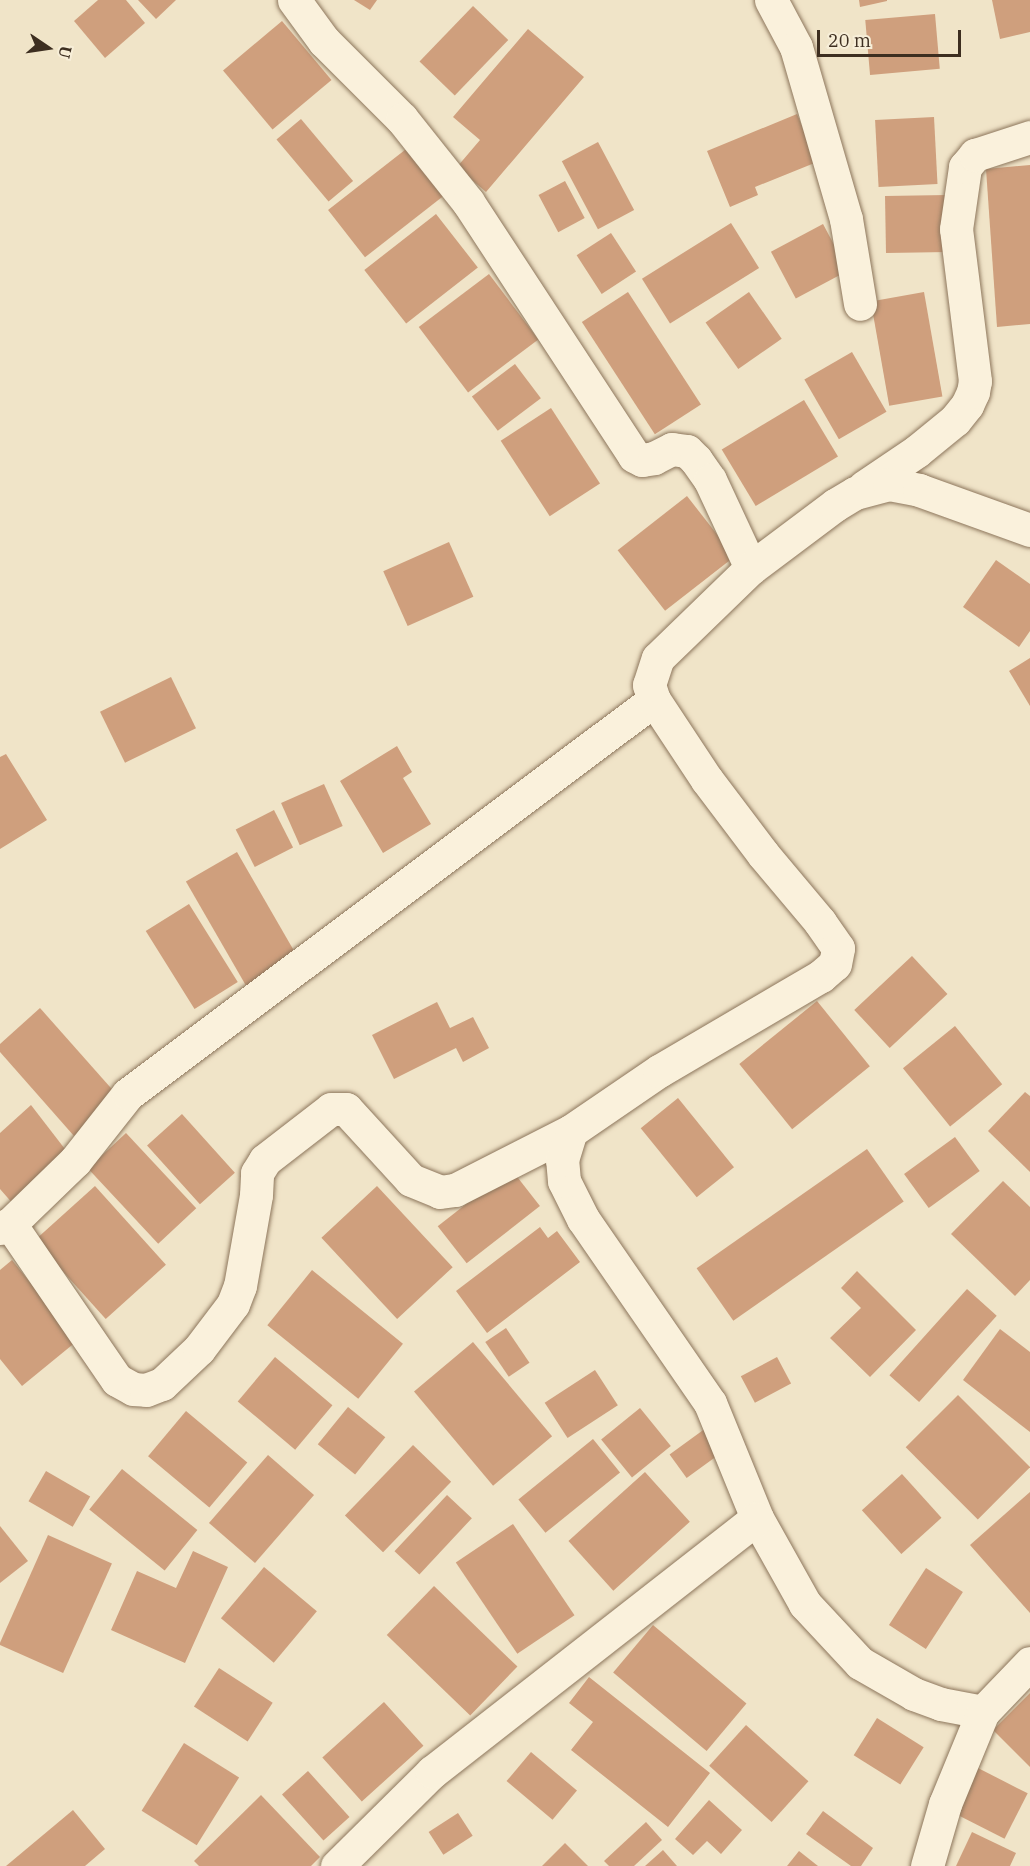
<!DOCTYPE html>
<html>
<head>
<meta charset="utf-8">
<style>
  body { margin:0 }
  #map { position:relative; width:1030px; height:1866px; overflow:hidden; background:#f0e4c8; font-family:"IBM Plex Serif",serif }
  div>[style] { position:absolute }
  .building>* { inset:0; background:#cf9f7d; transform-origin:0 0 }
  .roads { filter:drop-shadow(0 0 2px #8d765c) drop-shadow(0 0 2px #8d765c) }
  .street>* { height:33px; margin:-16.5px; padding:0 16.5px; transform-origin:16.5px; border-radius:16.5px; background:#faf1dc }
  span { translate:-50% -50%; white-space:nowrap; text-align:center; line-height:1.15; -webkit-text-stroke:6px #f7eed8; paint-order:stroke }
  .north { position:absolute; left:18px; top:18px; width:60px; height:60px; -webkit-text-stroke:4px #f7eed8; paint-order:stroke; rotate:103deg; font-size:16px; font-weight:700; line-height:24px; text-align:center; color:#3d2e20 }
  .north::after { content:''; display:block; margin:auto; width:21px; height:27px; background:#3d2e20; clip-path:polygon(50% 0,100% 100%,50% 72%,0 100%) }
  .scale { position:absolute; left:817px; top:30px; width:144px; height:27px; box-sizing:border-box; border:3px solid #3d2e20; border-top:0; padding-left:8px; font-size:18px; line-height:21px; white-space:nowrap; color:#3d2e20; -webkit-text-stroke:4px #f7eed8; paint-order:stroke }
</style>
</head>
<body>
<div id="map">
  <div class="building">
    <i style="clip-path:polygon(98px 0,126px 0,145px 23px,105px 58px,74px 21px)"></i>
    <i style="clip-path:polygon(138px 0,176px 0,156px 19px)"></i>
    <i style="clip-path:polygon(354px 0,377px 0,370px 10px)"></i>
    <i style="clip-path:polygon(859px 0,887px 0,887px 1px,860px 7px)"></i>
    <i style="clip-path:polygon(992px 0,1030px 0,1030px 32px,1000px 39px)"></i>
    <i style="left:473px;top:6px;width:49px;height:77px;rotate:44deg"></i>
    <i style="left:935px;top:14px;width:55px;height:70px;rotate:85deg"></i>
    <i style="left:282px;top:21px;width:77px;height:77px;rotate:50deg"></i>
    <i style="clip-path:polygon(528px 29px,584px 77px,486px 192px,457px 167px,480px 140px,453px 117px)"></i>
    <i style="clip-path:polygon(797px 114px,817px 162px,755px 187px,758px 195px,730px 207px,707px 151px)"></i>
    <i style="left:934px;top:117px;width:67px;height:59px;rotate:87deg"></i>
    <i style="left:301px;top:119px;width:81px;height:32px;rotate:50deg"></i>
    <i style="left:598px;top:142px;width:77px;height:41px;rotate:62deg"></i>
    <i style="left:410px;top:146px;width:60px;height:104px;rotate:52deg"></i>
    <i style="clip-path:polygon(1030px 165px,1030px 324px,997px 327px,986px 169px)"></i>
    <i style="left:565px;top:181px;width:42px;height:30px;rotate:62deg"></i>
    <i style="left:947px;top:195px;width:57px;height:62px;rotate:89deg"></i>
    <i style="left:436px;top:214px;width:68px;height:91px;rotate:52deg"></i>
    <i style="left:731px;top:223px;width:53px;height:105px;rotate:58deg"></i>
    <i style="left:823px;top:224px;width:53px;height:59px;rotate:62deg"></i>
    <i style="left:611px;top:233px;width:46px;height:41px;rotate:57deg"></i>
    <i style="left:489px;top:274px;width:82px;height:88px;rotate:53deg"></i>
    <i style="left:628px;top:292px;width:134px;height:55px;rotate:57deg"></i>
    <i style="left:749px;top:292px;width:57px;height:53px;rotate:55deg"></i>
    <i style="left:924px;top:292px;width:106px;height:54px;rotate:80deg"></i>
    <i style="left:852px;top:352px;width:69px;height:55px;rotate:60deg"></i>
    <i style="left:515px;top:364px;width:43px;height:54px;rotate:53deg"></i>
    <i style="left:804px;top:400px;width:66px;height:96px;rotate:59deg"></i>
    <i style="left:551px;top:408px;width:90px;height:60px;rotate:57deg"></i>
    <i style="left:687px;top:496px;width:77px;height:88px;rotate:52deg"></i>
    <i style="left:449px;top:542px;width:60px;height:72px;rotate:66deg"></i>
    <i style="clip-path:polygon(996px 560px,1030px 584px,1030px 631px,1019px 647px,963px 607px)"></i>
    <i style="clip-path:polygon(1030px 658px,1030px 706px,1009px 671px)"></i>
    <i style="left:171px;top:677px;width:57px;height:79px;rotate:64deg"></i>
    <i style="clip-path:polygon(397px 746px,412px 772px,403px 778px,431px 824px,383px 853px,340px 781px)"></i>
    <i style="clip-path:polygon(6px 754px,47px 820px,0 849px,0 757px)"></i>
    <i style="left:324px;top:784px;width:46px;height:47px;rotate:66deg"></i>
    <i style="left:274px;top:810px;width:42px;height:43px;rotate:63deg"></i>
    <i style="left:237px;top:852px;width:122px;height:59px;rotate:60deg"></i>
    <i style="left:189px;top:904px;width:92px;height:51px;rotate:58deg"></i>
    <i style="left:912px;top:956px;width:52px;height:79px;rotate:47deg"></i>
    <i style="left:817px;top:1001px;width:84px;height:100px;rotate:51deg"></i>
    <i style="clip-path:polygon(437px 1002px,450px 1028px,473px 1017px,489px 1048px,463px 1062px,456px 1048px,394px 1079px,372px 1035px)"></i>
    <i style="clip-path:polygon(40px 1008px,118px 1096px,74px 1136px,0 1052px,0 1044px)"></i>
    <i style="left:955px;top:1026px;width:75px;height:67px;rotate:51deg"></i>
    <i style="clip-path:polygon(1025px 1092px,1030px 1096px,1030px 1172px,988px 1131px)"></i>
    <i style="left:678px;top:1098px;width:89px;height:48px;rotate:51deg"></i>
    <i style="clip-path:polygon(31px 1105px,68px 1153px,14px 1205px,0 1189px,0 1133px)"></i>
    <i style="left:182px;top:1114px;width:79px;height:47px;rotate:48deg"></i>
    <i style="left:126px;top:1133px;width:103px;height:52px;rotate:47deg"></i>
    <i style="left:955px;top:1137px;width:42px;height:63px;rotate:54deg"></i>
    <i style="left:867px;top:1149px;width:64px;height:208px;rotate:55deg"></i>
    <i style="left:511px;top:1169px;width:47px;height:93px;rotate:52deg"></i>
    <i style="clip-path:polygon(1003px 1181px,1030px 1207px,1030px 1280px,1015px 1296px,951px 1234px)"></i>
    <i style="left:95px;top:1186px;width:106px;height:81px;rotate:48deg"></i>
    <i style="left:377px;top:1186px;width:111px;height:76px;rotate:47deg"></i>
    <i style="clip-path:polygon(540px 1227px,548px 1238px,557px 1231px,580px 1262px,487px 1333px,456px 1291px)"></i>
    <i style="clip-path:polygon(12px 1260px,77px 1341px,22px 1386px,0 1359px,0 1270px)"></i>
    <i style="left:312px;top:1270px;width:117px;height:71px;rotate:39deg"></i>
    <i style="clip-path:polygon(857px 1271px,916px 1330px,870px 1377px,830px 1338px,861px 1308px,841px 1288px)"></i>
    <i style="left:967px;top:1289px;width:40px;height:116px;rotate:42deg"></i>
    <i style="left:506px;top:1328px;width:42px;height:25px;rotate:56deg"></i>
    <i style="clip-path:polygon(1000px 1329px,1030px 1352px,1030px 1432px,963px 1380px)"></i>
    <i style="left:473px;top:1342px;width:123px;height:77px;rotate:50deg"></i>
    <i style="left:275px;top:1357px;width:75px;height:58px;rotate:40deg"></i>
    <i style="left:777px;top:1357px;width:30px;height:41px;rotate:62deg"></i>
    <i style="left:595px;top:1370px;width:42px;height:60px;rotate:57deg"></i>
    <i style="left:958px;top:1395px;width:102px;height:74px;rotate:45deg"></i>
    <i style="left:348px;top:1407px;width:48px;height:48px;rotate:39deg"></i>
    <i style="left:640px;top:1408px;width:49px;height:50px;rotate:51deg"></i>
    <i style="left:186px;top:1411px;width:80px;height:59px;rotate:40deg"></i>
    <i style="left:706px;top:1428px;width:29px;height:45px;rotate:54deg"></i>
    <i style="left:593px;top:1439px;width:43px;height:96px;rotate:51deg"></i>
    <i style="left:413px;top:1445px;width:53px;height:98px;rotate:44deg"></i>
    <i style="left:268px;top:1455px;width:61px;height:90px;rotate:41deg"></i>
    <i style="left:122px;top:1469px;width:97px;height:52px;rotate:39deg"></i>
    <i style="left:46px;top:1471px;width:51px;height:35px;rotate:30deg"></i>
    <i style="left:645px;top:1472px;width:67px;height:103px;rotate:48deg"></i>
    <i style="left:902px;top:1474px;width:59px;height:54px;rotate:48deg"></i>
    <i style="clip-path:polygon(1030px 1492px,1030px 1613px,970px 1545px)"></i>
    <i style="left:447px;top:1495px;width:34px;height:77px;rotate:43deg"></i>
    <i style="left:513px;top:1524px;width:110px;height:69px;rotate:56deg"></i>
    <i style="clip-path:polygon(0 1526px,28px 1561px,0 1583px)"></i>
    <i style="left:48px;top:1535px;width:70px;height:120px;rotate:24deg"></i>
    <i style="clip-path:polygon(193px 1551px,228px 1567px,185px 1663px,111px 1630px,137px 1571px,176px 1588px)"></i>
    <i style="left:264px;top:1567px;width:69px;height:67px;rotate:40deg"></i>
    <i style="left:926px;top:1568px;width:44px;height:68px;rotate:33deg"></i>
    <i style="left:434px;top:1586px;width:116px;height:68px;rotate:44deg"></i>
    <i style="left:653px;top:1625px;width:122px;height:62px;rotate:40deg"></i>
    <i style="left:219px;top:1668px;width:64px;height:46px;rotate:33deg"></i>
    <i style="clip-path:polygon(589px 1677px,710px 1773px,668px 1827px,571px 1750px,593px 1722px,569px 1703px)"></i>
    <i style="clip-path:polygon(1030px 1693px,1030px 1767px,993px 1730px)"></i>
    <i style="left:384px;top:1702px;width:59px;height:83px;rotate:48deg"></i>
    <i style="left:877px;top:1718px;width:55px;height:44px;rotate:32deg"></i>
    <i style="left:746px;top:1725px;width:84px;height:55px;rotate:42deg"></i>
    <i style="left:184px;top:1743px;width:65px;height:80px;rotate:32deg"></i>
    <i style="left:531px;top:1752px;width:60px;height:38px;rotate:40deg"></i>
    <i style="left:976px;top:1767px;width:58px;height:51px;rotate:27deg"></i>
    <i style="left:308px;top:1771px;width:62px;height:35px;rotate:48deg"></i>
    <i style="clip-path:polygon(261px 1795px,320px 1857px,311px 1866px,199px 1866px,194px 1861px)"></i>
    <i style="clip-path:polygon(709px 1800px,742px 1830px,721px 1854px,707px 1841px,693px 1855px,675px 1839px)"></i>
    <i style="clip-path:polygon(73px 1810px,105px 1849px,85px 1866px,6px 1866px)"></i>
    <i style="clip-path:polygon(823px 1811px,873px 1848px,861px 1866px,851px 1866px,806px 1834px)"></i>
    <i style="left:458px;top:1813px;width:27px;height:35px;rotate:57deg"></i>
    <i style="clip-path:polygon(646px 1822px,662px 1840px,634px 1866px,609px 1866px,604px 1861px)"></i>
    <i style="clip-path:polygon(972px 1832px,1016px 1853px,1010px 1866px,956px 1866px)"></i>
    <i style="clip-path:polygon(565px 1843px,588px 1866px,542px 1866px)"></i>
    <i style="clip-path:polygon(663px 1850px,677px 1866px,645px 1866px)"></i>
    <i style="clip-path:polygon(799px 1851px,818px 1866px,787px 1866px)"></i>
  </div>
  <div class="roads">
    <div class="street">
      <i style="left:294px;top:0;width:51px;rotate:53.8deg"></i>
      <i style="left:324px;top:41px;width:110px;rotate:45deg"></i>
      <i style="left:402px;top:119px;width:106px;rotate:51.5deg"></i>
      <i style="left:468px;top:202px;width:303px;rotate:56.8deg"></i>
      <i style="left:634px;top:456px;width:9px;rotate:27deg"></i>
      <i style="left:642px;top:460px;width:12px;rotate:-9deg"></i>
      <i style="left:654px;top:458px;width:20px;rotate:-27deg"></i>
      <i style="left:672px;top:449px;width:15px;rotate:8deg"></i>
      <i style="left:687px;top:451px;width:13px;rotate:45deg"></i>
      <i style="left:696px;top:460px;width:24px;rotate:55deg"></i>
      <i style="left:710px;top:480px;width:97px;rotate:65deg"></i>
      <i style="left:771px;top:0;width:53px;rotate:62deg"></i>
      <i style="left:796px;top:47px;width:179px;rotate:73.8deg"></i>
      <i style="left:846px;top:219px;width:86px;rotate:80.6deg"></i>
      <i style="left:864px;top:487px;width:64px;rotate:-34.2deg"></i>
      <i style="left:917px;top:451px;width:49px;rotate:-39.2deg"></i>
      <i style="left:955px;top:420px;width:19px;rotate:-51deg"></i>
      <i style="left:967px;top:405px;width:14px;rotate:-65deg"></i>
      <i style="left:973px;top:392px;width:11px;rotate:-80deg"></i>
      <i style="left:975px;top:381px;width:153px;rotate:-97.1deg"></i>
      <i style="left:956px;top:229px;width:63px;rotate:-81.7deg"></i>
      <i style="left:965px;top:167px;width:16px;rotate:-50deg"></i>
      <i style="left:975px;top:155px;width:58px;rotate:-18.1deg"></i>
      <i style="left:10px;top:1224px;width:91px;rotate:-44.1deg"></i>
      <i style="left:75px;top:1161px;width:85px;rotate:-51.7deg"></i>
      <i style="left:128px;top:1094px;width:657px;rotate:-36.84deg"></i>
      <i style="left:0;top:1228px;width:11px;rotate:-22deg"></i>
      <i style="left:10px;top:1224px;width:189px;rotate:55.6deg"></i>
      <i style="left:117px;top:1380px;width:18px;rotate:29deg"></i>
      <i style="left:133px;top:1389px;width:13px;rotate:4deg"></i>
      <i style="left:146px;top:1390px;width:17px;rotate:-21deg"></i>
      <i style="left:162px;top:1384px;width:51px;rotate:-43.4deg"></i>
      <i style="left:199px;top:1349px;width:56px;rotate:-52.9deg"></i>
      <i style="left:233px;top:1304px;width:19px;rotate:-69deg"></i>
      <i style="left:240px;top:1286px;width:92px;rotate:-80deg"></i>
      <i style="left:256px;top:1195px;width:22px;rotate:-87deg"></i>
      <i style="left:257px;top:1173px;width:15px;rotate:-58deg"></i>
      <i style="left:265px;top:1160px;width:83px;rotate:-37.7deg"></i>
      <i style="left:331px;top:1109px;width:15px"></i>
      <i style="left:346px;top:1109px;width:96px;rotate:47.5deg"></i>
      <i style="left:411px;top:1180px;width:31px;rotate:22deg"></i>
      <i style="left:440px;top:1192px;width:15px;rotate:-8deg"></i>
      <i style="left:455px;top:1190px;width:130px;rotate:-27deg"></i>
      <i style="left:983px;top:1712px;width:43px;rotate:-169.2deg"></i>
      <i style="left:941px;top:1704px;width:29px;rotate:-160deg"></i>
      <i style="left:914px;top:1694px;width:62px;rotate:-150.1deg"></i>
      <i style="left:860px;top:1663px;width:81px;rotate:-133deg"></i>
      <i style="left:805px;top:1604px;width:98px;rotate:-119.2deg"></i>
      <i style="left:757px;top:1518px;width:124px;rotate:-112.2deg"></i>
      <i style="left:710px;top:1403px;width:224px;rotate:-124.6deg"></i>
      <i style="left:583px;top:1219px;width:42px;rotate:-116.6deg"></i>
      <i style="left:564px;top:1181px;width:21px;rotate:-95deg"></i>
      <i style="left:562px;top:1160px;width:30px;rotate:-73deg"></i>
      <i style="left:571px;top:1131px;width:107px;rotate:-34.3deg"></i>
      <i style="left:659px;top:1071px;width:188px;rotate:-30.4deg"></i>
      <i style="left:821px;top:976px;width:18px;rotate:-41deg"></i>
      <i style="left:835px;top:964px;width:16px;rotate:-79deg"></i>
      <i style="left:838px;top:948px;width:32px;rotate:-125deg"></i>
      <i style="left:820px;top:922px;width:89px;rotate:-130deg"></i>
      <i style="left:763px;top:854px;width:93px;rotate:-127.1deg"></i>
      <i style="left:707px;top:780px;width:96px;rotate:-123.5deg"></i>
      <i style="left:654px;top:700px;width:16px;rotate:-108deg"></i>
      <i style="left:649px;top:685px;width:28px;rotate:-72deg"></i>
      <i style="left:658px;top:658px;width:129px;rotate:-44.1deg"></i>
      <i style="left:751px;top:568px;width:105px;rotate:-36.9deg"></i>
      <i style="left:835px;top:505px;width:23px;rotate:-31deg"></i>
      <i style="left:855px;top:493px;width:35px;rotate:-15deg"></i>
      <i style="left:889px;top:484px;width:31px;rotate:11deg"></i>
      <i style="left:919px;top:490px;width:118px;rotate:19.8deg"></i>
      <i style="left:337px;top:1866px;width:134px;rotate:-44.7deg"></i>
      <i style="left:432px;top:1772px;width:412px;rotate:-38deg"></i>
      <i style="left:927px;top:1866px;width:65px;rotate:-73.8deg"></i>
      <i style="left:945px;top:1804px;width:100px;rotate:-67.6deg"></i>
      <i style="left:983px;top:1712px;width:68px;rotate:-46.2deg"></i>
    </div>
  </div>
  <div class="north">U</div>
  <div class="scale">20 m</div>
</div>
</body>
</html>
